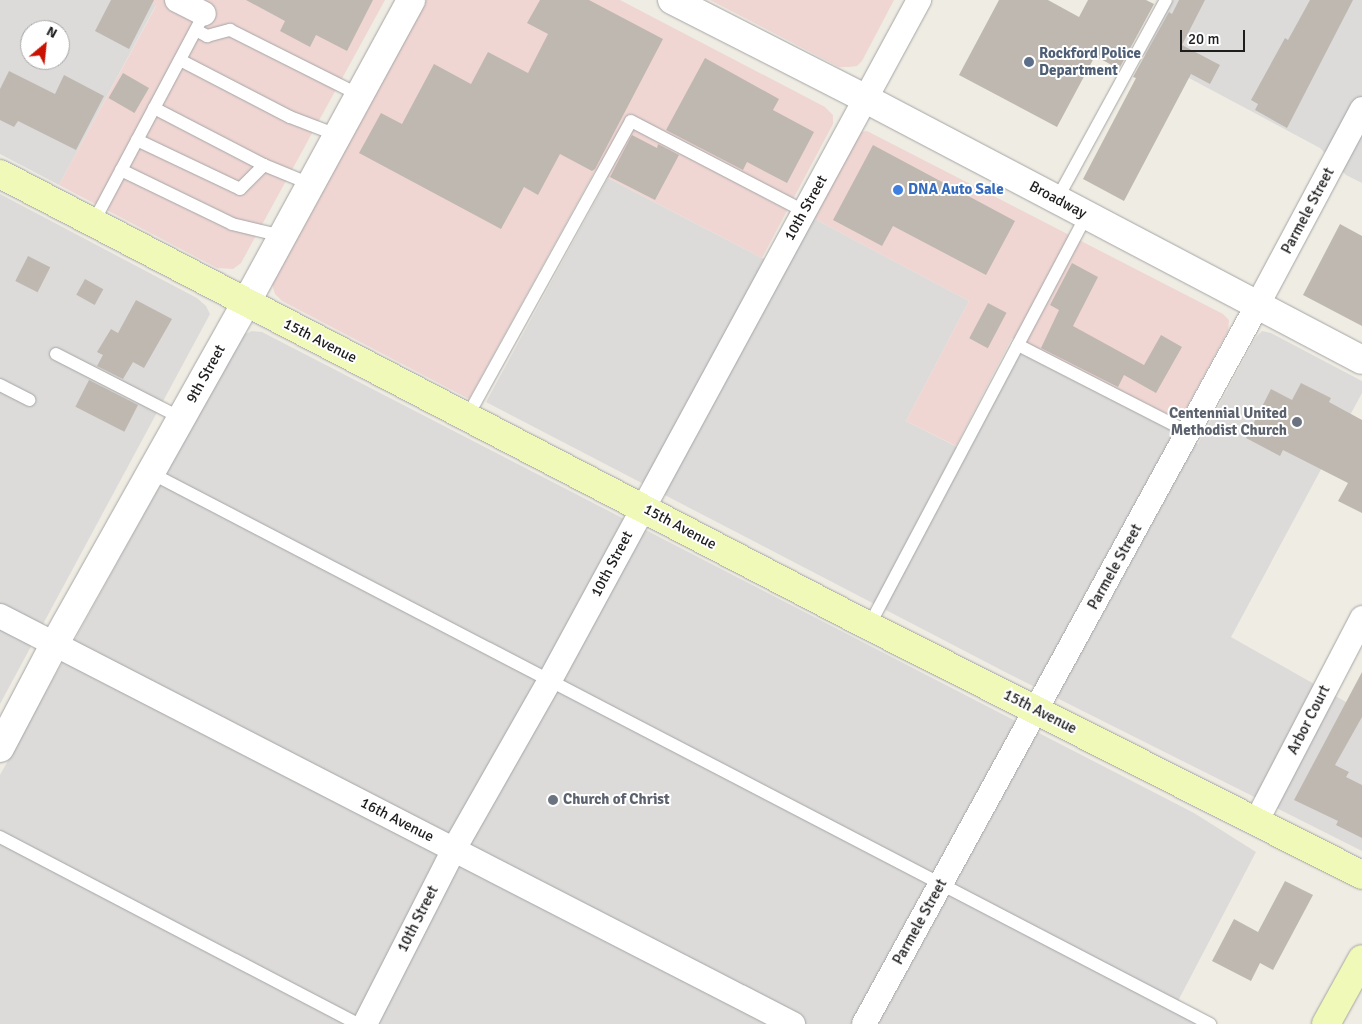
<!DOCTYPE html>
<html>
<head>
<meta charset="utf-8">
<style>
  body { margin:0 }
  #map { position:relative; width:1362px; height:1024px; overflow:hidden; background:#efece3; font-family:Signika,sans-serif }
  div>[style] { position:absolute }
  .residential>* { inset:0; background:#dcdbda }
  .commercial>* { inset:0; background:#efd6d3 }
  .building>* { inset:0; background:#bfb8b0; transform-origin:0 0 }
  .roads { filter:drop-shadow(0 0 1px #a5a5a5) drop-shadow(0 0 1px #a5a5a5) }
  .service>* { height:12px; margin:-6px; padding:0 6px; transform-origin:6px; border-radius:6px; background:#fff }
  .minor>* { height:24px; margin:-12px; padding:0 12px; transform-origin:12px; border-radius:12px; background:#fff }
  .tertiary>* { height:28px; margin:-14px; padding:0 14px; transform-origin:14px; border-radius:14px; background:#fff }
  .secondary>* { height:28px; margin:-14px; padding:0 14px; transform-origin:14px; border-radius:14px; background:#f0f9b7 }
  .dots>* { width:14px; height:14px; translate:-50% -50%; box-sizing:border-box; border:2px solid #fff; border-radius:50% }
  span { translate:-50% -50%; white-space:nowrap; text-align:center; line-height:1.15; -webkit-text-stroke:4px #fff; paint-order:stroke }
  .service-label { font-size:15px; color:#4e5e75; font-weight:700 }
  .left { translate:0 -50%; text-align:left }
  .shop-label { font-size:15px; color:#366cbe; font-weight:700 }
  .street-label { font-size:15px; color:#1e1e1e }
  .worship-label { font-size:15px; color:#5b616d; font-weight:700 }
  .right { translate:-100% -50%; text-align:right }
  .north { position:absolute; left:20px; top:20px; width:50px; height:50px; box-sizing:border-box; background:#fff; border:1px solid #a5a5a5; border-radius:50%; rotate:28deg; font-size:14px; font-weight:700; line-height:20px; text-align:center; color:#1e1e1e }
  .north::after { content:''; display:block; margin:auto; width:18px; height:22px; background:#c91202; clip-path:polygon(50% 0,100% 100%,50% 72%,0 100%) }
  .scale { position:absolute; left:1180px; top:30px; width:65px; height:22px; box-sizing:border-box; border:2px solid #1e1e1e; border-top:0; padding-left:6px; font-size:15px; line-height:18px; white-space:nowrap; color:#1e1e1e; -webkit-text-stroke:4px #fff; paint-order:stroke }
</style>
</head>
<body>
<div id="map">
  <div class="residential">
    <i style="clip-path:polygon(evenodd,0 0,146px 0,156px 5px,59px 185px,0 154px,0 0,30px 30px,60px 30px,60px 60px,30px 60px,30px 30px)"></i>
    <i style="clip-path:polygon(1173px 0,1362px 0,1362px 183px,1346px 175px,1320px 148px,1144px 54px)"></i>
    <i style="clip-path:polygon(608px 178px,762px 258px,787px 264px,813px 218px,969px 301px,906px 421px,967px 452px,1020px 353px,1198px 444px,1256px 337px,1262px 331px,1271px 333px,1362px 381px,1362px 393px,1231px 637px,1362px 711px,1362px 851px,1007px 673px,486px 402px)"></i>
    <i style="clip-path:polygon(0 194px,197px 298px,206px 306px,210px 314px,0 704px)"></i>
    <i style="clip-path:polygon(252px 331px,262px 332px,1194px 813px,1256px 852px,1179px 999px,1186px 1018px,1198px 1024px,0 1024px,0 775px,243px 335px)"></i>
  </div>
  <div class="commercial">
    <i style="clip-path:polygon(146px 0,385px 0,241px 263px,233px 269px,217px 268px,59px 185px,156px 6px)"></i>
    <i style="clip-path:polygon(423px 0,620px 0,825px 107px,833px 115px,833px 124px,762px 258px,595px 171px,469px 399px,282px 301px,275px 294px,272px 284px,275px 273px)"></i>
    <i style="clip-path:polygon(710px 0,894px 0,862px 61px,857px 66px,849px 67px,839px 67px)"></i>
    <i style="clip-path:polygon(867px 131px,1223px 314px,1229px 320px,1228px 331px,1180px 420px,1012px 338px,956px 446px,906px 421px,969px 301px,813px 218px,860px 132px)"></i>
  </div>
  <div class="building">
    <i style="clip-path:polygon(111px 0,154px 0,129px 49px,95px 31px)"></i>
    <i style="clip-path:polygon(246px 0,373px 0,347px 51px,316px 35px,310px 47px,280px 31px,285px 21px)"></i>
    <i style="clip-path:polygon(540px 0,589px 0,663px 39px,595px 169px,592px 171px,560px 154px,538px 195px,524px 187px,501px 229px,359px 153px,381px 113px,402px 124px,434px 64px,471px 84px,488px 52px,528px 73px,548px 34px,527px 23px)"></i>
    <i style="clip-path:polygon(999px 0,1048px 0,1079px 17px,1088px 0,1146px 0,1154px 4px,1119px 69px,1095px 56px,1057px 127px,959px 75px)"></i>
    <i style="clip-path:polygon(1179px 0,1205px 0,1182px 45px,1220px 65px,1210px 84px,1191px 74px,1124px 201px,1083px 179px,1136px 78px,1133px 77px,1169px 12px,1172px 14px)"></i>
    <i style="clip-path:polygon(1310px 0,1353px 0,1287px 128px,1255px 110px,1258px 104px,1251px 100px,1285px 38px,1288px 40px)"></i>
    <i style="clip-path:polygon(705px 58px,779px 99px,773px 110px,814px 132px,787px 183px,747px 162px,743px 170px,666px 130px)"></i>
    <i style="clip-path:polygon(9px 71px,55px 94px,64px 75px,104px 96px,76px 150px,18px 121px,14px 127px,0 120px,0 89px)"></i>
    <i style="left:123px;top:73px;width:30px;height:29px;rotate:30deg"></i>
    <i style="clip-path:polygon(632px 135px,657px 148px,658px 144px,679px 155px,655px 200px,610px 177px)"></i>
    <i style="clip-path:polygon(873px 145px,1015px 221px,986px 275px,893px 226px,882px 246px,833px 220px)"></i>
    <i style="clip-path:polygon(1340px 224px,1362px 236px,1362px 326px,1303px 295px)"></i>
    <i style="left:28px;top:256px;width:25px;height:28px;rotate:27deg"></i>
    <i style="clip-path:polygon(1072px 263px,1098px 277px,1073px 326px,1144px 365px,1161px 335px,1182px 347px,1156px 393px,1124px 375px,1118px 387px,1041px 348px,1059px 310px,1050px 305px)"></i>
    <i style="left:85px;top:279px;width:21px;height:18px;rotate:29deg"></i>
    <i style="clip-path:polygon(136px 300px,172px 319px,144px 368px,133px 362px,123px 379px,97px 366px,103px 355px,97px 352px,111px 329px,118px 333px)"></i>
    <i style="left:988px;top:303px;width:21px;height:40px;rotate:28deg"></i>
    <i style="left:89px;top:380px;width:55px;height:30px;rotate:27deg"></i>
    <i style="clip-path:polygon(1301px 383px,1331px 398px,1329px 402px,1362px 420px,1362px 513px,1338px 501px,1348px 483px,1283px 450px,1280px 456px,1246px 438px,1271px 389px,1292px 400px)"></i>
    <i style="clip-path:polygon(1362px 672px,1362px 717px,1335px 765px,1349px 772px,1346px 777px,1362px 785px,1362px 838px,1336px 825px,1338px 821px,1294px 800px)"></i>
    <i style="clip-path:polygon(1285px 881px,1313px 895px,1273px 970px,1260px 963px,1251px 981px,1212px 961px,1234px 919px,1258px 932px)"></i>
  </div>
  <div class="roads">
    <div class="service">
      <i style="left:196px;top:30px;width:13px;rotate:29deg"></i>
      <i style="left:207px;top:36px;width:24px;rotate:-15deg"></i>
      <i style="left:230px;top:30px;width:144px;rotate:26.7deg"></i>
      <i style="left:180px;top:60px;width:124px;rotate:27.4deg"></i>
      <i style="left:290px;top:117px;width:50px;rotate:21deg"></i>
      <i style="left:154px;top:108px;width:124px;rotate:27.4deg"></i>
      <i style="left:264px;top:165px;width:50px;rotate:22.4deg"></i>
      <i style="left:137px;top:140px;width:114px;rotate:25.4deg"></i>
      <i style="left:240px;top:189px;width:34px;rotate:-45deg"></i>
      <i style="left:121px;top:170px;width:123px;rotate:25.9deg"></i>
      <i style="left:232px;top:224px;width:51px;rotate:13.5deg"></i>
      <i style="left:1057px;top:199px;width:227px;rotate:-61.3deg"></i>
      <i style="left:93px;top:223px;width:237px;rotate:-62deg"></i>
      <i style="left:1018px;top:345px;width:191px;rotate:27.1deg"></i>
      <i style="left:56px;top:354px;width:140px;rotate:27.1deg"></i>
      <i style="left:0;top:385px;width:33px;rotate:27deg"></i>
      <i style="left:467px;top:417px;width:338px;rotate:-61deg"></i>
      <i style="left:631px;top:121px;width:195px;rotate:27.5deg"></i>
      <i style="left:151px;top:473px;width:1194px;rotate:27.49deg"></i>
      <i style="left:869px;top:626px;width:465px;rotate:-62.1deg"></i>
      <i style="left:0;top:837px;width:404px;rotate:27.6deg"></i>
    </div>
    <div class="minor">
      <i style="left:177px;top:0;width:30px;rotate:27deg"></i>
      <i style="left:0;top:616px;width:892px;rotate:27.23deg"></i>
      <i style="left:1256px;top:822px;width:230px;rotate:-62.5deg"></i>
      <i style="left:365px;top:1024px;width:196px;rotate:-63deg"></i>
      <i style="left:454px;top:849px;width:194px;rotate:-60.4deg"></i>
      <i style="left:550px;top:680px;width:774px;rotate:-61.51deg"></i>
      <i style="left:864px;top:1024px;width:821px;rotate:-61.31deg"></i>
      <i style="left:1258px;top:304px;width:221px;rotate:-61.9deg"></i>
    </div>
    <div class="tertiary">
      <i style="left:672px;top:0;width:218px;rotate:27deg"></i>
      <i style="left:866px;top:99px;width:560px;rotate:27.75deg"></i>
      <i style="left:0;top:748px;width:116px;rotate:-62.3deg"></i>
      <i style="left:54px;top:645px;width:392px;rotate:-60.7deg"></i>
      <i style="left:246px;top:303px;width:345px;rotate:-61.4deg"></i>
    </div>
    <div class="secondary">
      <i style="left:0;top:174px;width:980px;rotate:27.48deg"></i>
      <i style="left:869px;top:626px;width:552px;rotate:26.8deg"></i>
      <i style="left:1326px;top:1024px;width:74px;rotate:-61deg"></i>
    </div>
  </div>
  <div class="dots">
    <i style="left:1029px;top:62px;background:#5c6f8a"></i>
    <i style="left:898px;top:190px;background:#3f7fe0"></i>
    <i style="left:1297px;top:422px;background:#6b7280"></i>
    <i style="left:553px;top:800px;background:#6b7280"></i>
  </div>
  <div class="service-label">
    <span class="left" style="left:1039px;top:62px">Rockford Police<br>Department</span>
  </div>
  <div class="shop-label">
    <span class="left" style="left:908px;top:190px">DNA Auto Sale</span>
  </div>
  <div class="street-label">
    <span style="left:1058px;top:200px;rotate:28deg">Broadway</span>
    <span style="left:806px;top:208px;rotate:-61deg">10th Street</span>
    <span style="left:1308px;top:211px;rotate:-62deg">Parmele Street</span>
    <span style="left:320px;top:341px;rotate:27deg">15th Avenue</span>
    <span style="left:206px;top:374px;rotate:-61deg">9th Street</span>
    <span style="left:680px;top:527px;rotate:28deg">15th Avenue</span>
    <span style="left:612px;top:564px;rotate:-62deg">10th Street</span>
    <span style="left:1115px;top:567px;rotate:-61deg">Parmele Street</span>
    <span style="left:1040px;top:712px;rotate:27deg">15th Avenue</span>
    <span style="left:1309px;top:720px;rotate:-63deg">Arbor Court</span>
    <span style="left:397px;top:820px;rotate:27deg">16th Avenue</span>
    <span style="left:418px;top:919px;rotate:-63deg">10th Street</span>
    <span style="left:920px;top:922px;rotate:-61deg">Parmele Street</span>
  </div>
  <div class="worship-label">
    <span class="right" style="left:1287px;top:422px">Centennial United<br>Methodist Church</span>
    <span class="left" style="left:563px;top:800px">Church of Christ</span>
  </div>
  <div class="north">N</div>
  <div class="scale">20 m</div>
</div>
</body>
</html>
